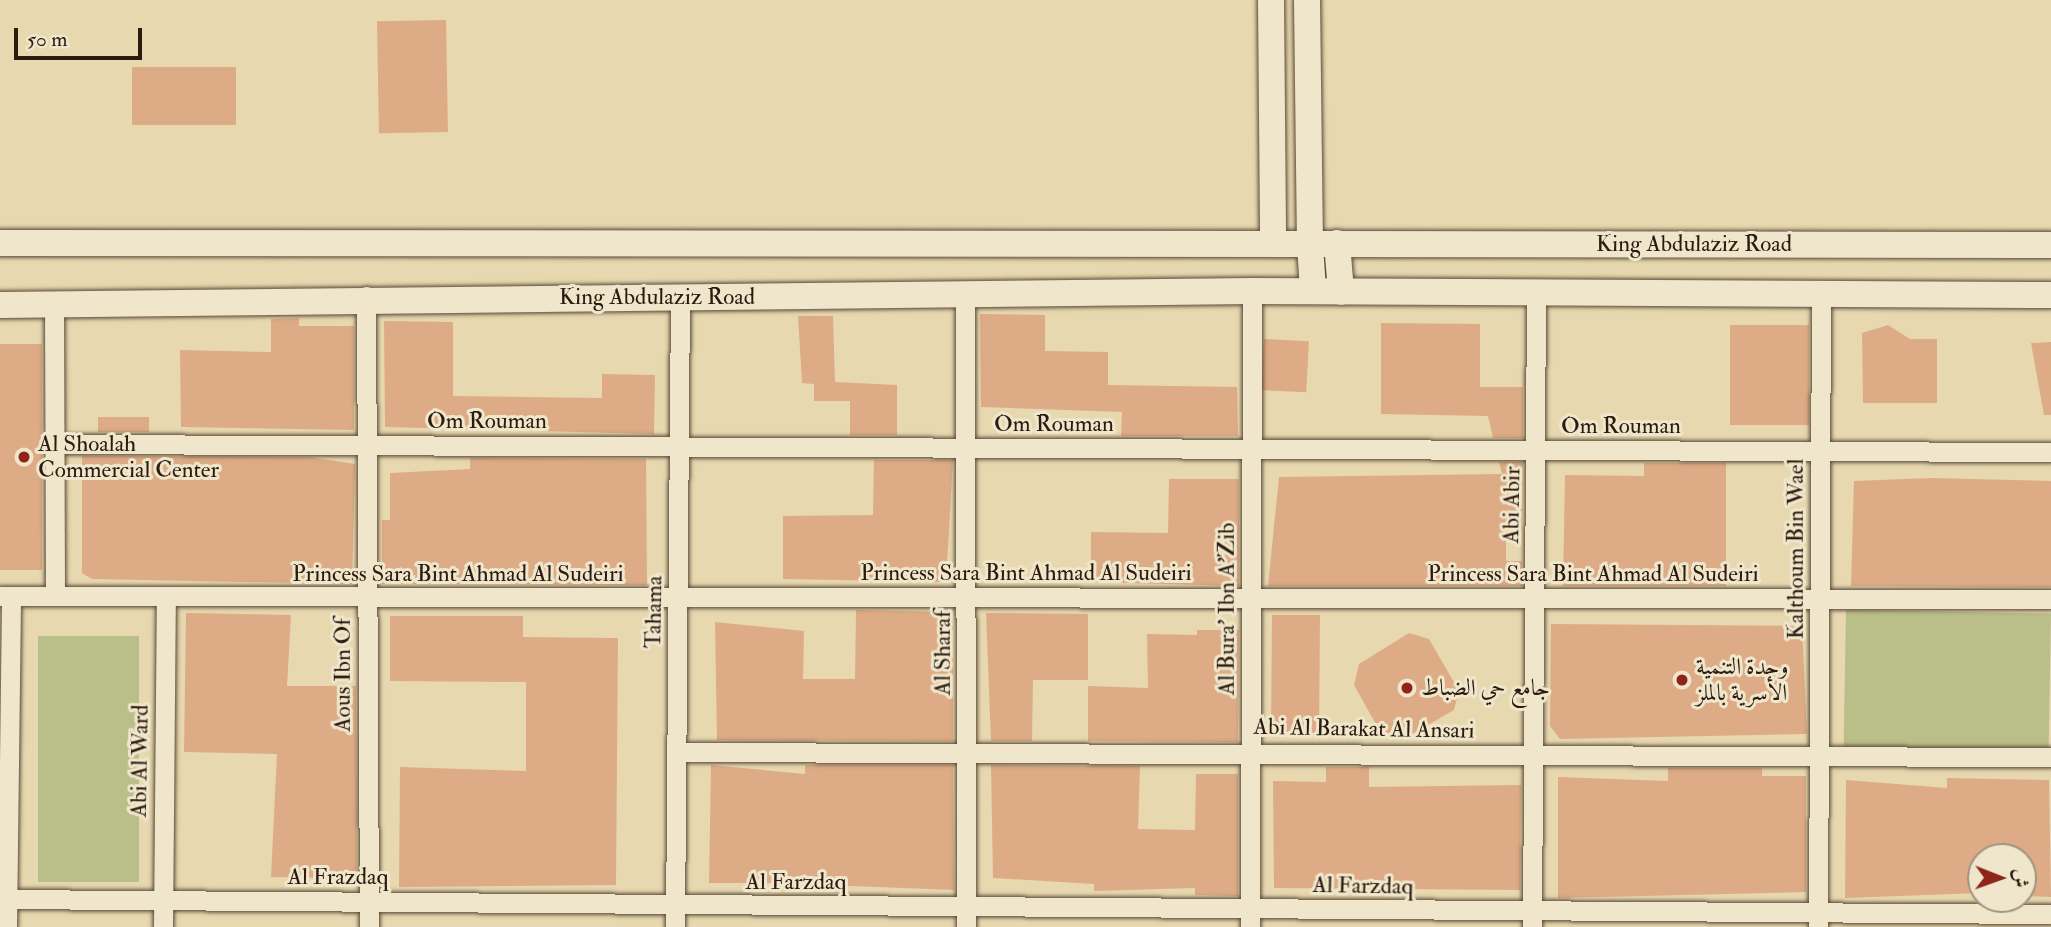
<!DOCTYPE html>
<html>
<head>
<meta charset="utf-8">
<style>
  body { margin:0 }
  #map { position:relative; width:2051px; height:927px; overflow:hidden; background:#e7d8b0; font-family:"IM FELL Double Pica",Amiri,serif }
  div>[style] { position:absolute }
  .green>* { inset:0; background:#babe88; transform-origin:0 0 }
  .building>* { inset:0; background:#ddac86; transform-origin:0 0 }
  .roads { filter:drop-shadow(0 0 2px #5a4a36) drop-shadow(0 0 2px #5a4a36) }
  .street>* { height:19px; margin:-9.5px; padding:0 9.5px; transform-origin:9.5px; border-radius:9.5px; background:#efe6cc }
  .secondary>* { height:26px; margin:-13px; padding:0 13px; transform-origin:13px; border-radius:13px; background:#efe6cc }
  .dots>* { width:19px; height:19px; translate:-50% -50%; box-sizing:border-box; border:4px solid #efe6cc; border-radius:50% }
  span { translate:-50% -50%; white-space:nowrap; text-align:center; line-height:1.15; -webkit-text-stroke:6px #efe6cc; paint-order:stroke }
  .street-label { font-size:23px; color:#2b1a0e }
  .poi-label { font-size:23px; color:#2b1a0e }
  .left { translate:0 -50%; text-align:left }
  .north { position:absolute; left:1967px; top:843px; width:70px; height:70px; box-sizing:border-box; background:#efe6cc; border:2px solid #a19480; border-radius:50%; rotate:91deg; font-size:19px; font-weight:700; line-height:28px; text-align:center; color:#2b1a0e }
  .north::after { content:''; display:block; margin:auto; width:24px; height:32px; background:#8f2418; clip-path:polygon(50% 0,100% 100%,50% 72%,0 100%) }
  .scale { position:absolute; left:14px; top:28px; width:128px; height:32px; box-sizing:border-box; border:4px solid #2b1a0e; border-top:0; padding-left:9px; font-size:21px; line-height:24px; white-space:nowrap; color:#2b1a0e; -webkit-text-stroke:5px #efe6cc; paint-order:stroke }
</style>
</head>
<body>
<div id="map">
  <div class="green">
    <i style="left:1846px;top:610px;width:205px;height:137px;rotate:1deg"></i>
    <i style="left:139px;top:636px;width:246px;height:101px;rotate:90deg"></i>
  </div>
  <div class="building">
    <i style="left:446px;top:20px;width:112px;height:69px;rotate:89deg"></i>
    <i style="left:132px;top:67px;width:104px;height:58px"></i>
    <i style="clip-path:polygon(980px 314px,1045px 315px,1045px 351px,1108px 352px,1108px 385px,1237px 387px,1238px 436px,1121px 436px,1122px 412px,981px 407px)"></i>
    <i style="clip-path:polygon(798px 316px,833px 316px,835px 382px,897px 385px,897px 435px,850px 435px,850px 401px,814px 401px,814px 384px,802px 383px)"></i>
    <i style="clip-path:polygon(299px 318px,299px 326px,354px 326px,354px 430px,181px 427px,180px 350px,271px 352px,271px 319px)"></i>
    <i style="clip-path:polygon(384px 321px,453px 322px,453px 396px,602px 398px,602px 374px,655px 375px,654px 434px,385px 427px)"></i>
    <i style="clip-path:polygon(1381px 323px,1480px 324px,1480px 387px,1523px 387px,1523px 438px,1493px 438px,1488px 416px,1381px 414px)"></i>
    <i style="left:1730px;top:325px;width:79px;height:100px"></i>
    <i style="clip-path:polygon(1888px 325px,1910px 339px,1937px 339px,1937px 403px,1863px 403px,1862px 333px)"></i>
    <i style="left:1264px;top:339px;width:45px;height:51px;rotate:3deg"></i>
    <i style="clip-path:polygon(2051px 342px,2051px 415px,2044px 415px,2031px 343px)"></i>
    <i style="left:0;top:344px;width:42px;height:226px"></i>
    <i style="left:98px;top:417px;width:51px;height:15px"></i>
    <i style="clip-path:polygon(82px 456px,309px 457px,355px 464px,352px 584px,92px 579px,82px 573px)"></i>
    <i style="clip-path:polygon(470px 458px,646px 459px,647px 585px,382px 584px,382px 520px,390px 520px,390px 473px,470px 469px)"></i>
    <i style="clip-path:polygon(874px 460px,953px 460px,946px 582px,783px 579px,783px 516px,873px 515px)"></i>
    <i style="clip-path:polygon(1499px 462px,1523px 462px,1522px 531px,1506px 531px,1506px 561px,1522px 561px,1522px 586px,1268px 586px,1279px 477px,1502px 474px)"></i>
    <i style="clip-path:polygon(1644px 463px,1726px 463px,1726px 586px,1563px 586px,1565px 475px,1644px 476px)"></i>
    <i style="clip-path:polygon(1931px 478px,2051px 481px,2051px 587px,1851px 586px,1854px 481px)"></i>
    <i style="clip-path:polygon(1169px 479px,1239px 479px,1239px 586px,1091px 582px,1091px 532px,1168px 533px)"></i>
    <i style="clip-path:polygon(856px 610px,953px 612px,953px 741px,717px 740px,715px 622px,804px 631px,803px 679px,855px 679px)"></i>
    <i style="clip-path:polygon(186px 613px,291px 615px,287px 686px,356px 686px,357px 878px,271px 877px,277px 754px,184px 752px)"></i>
    <i style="clip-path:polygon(986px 613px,1088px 614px,1088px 680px,1033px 680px,1032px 741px,991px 741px)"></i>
    <i style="clip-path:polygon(1272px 615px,1320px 615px,1319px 736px,1279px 734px,1271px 728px)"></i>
    <i style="clip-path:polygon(390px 616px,523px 616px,523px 637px,618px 638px,616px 885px,399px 887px,400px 767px,526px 771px,526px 682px,390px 681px)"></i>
    <i style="clip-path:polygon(1551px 624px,1802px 626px,1807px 734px,1560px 739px,1550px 726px)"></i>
    <i style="clip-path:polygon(1197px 630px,1239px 630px,1238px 742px,1088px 741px,1088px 686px,1148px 688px,1147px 634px,1197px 635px)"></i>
    <i style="clip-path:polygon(1409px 633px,1429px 639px,1459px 691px,1454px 710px,1402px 740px,1382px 735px,1354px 685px,1359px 664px)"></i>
    <i style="clip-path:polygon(711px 765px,805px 774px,805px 765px,953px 765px,954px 890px,851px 886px,811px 891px,811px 883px,709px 883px)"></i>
    <i style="clip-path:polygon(991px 765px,1140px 766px,1138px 829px,1195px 830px,1196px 774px,1238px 774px,1238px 896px,1195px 895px,1195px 888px,1094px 891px,1094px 884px,993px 878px)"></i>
    <i style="clip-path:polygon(1326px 767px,1369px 767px,1369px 787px,1521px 785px,1520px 890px,1274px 888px,1273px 781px,1326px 782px)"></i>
    <i style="clip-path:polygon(1668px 768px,1762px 768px,1762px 776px,1806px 776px,1806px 892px,1558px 898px,1558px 777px,1668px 781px)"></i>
    <i style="clip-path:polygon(1947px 778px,2049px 780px,2051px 897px,2023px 896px,2023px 857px,1981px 857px,1981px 893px,1845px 898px,1846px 780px,1947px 788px)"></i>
  </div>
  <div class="roads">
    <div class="street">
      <i style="left:965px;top:295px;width:632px;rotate:89.91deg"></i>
      <i style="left:366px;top:296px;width:631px;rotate:89.73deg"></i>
      <i style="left:54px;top:305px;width:291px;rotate:89.8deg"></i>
      <i style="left:57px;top:444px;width:1994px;rotate:0.23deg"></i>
      <i style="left:0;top:596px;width:2051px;rotate:0.08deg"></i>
      <i style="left:676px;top:752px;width:1375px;rotate:0.21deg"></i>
      <i style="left:0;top:899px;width:2051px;rotate:0.42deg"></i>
      <i style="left:1818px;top:926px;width:628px;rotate:-89.73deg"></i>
      <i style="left:7px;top:927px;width:331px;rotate:-89.3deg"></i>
      <i style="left:163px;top:927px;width:331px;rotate:-89.5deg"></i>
      <i style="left:675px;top:927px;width:630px;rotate:-89.55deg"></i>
      <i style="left:1250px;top:927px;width:636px;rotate:-89.82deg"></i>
      <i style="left:1532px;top:927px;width:634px;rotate:-89.64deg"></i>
    </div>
    <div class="secondary">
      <i style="left:1271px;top:0;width:244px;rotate:89.5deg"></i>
      <i style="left:1307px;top:0;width:244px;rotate:89.3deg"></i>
      <i style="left:1310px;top:244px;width:741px;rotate:0.08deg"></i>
      <i style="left:0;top:243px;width:1310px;rotate:0.04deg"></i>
      <i style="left:1310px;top:244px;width:47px;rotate:86.3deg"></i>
      <i style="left:1337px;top:243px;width:49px;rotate:85.3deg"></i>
      <i style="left:0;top:305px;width:1252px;rotate:-0.64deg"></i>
      <i style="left:1252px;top:291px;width:799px;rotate:0.29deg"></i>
    </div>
  </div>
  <div class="dots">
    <i style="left:24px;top:457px;background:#8f2418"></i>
    <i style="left:1682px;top:680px;background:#8f2418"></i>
    <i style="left:1407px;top:688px;background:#8f2418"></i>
  </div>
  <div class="street-label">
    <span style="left:1694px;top:244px">King Abdulaziz Road</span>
    <span style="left:657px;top:297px">King Abdulaziz Road</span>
    <span style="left:487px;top:421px">Om Rouman</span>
    <span style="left:1054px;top:424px">Om Rouman</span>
    <span style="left:1621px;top:426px">Om Rouman</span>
    <span style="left:1512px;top:505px;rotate:-89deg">Abi Abir</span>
    <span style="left:1796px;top:549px;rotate:-90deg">Kalthoum Bin Wael</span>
    <span style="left:1026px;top:573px">Princess Sara Bint Ahmad Al Sudeiri</span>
    <span style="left:458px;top:574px">Princess Sara Bint Ahmad Al Sudeiri</span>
    <span style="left:1593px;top:574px">Princess Sara Bint Ahmad Al Sudeiri</span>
    <span style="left:1227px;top:609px;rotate:-90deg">Al Bura' Ibn A'Zib</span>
    <span style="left:654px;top:612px;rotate:-89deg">Tahama</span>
    <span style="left:943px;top:653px;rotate:-90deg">Al Sharaf</span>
    <span style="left:343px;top:675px;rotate:-90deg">Aous Ibn Of</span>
    <span style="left:1364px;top:729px;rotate:1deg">Abi Al Barakat Al Ansari</span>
    <span style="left:140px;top:761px;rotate:-89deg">Abi Al Ward</span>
    <span style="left:338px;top:877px">Al Frazdaq</span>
    <span style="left:796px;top:882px">Al Farzdaq</span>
    <span style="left:1363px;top:886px;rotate:1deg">Al Farzdaq</span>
  </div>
  <div class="poi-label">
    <span class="left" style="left:38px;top:457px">Al Shoalah<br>Commercial Center</span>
    <span class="left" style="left:1696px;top:680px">وحدة التنمية<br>الأسرية بالملز</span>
    <span class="left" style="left:1421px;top:688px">جامع حي الضباط</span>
  </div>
  <div class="north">ش</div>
  <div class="scale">50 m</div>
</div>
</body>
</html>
